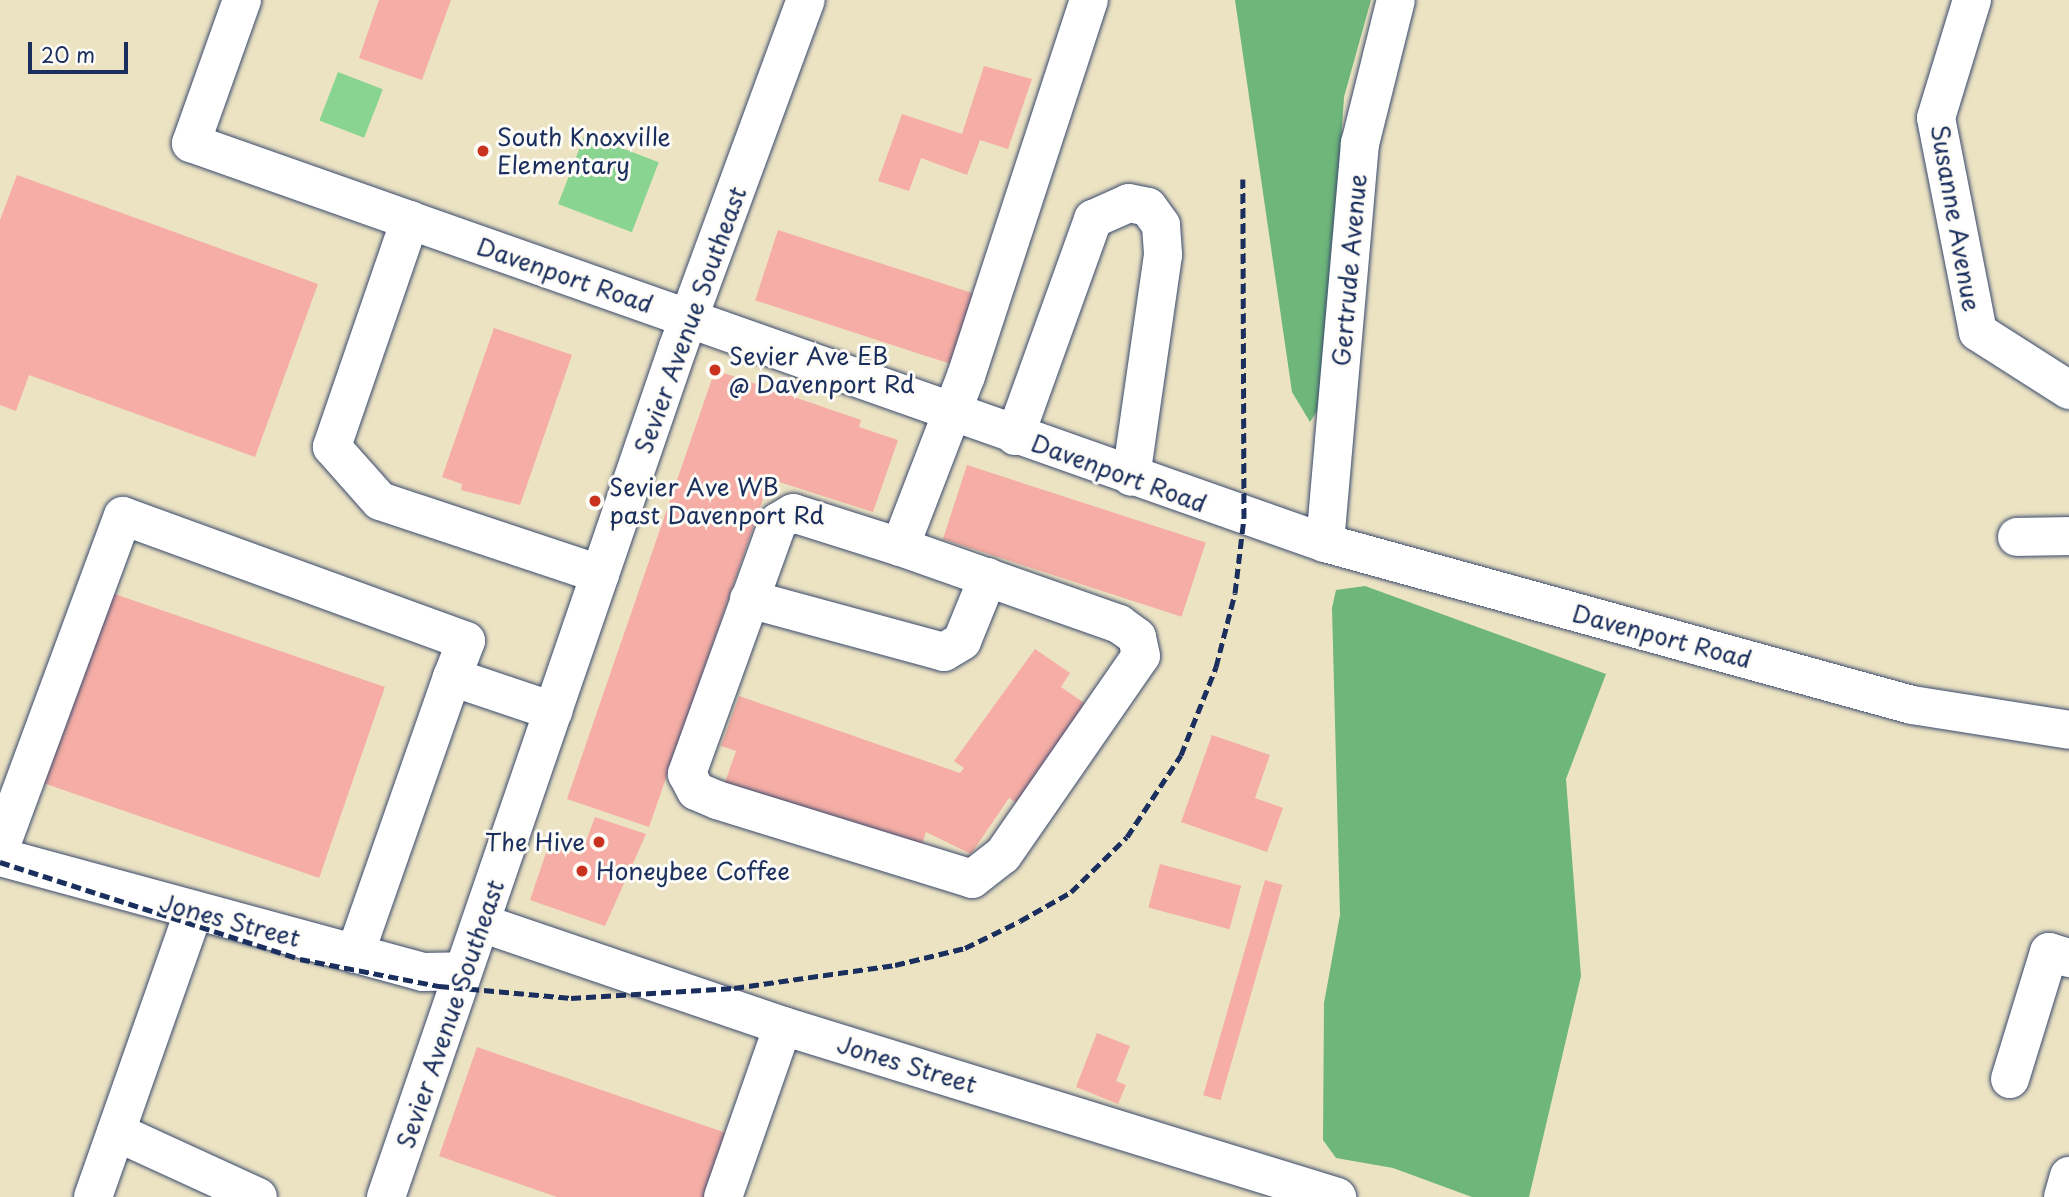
<!DOCTYPE html>
<html>
<head>
<meta charset="utf-8">
<style>
  body { margin:0 }
  #map { position:relative; width:2069px; height:1197px; overflow:hidden; background:#ece3c3; font-family:"Playpen Sans",sans-serif }
  div>[style] { position:absolute }
  .green>* { inset:0; background:#89d490; transform-origin:0 0 }
  .forest>* { inset:0; background:#6eb67a }
  .building>* { inset:0; background:#f5ada5; transform-origin:0 0 }
  .roads { filter:drop-shadow(0 0 2px #3a4a6d) drop-shadow(0 0 2px #3a4a6d) }
  .minor>* { height:38px; margin:-19px; padding:0 19px; transform-origin:19px; border-radius:19px; background:#fff }
  .major>* { height:38px; margin:-19px; padding:0 19px; transform-origin:19px; border-radius:19px; background:#fff }
  .rail>* { height:5px; margin-top:-2.5px; transform-origin:0; background:repeating-linear-gradient(90deg,#1b2f5e 0 10px,transparent 0 15px) }
  .dots>* { width:19px; height:19px; translate:-50% -50%; box-sizing:border-box; border:4px solid #fdfcf7; border-radius:50% }
  span { translate:-50% -50%; white-space:nowrap; text-align:center; line-height:1.15; -webkit-text-stroke:6px #fdfcf7; paint-order:stroke }
  .poi-label { font-size:24px; color:#1b2f5e }
  .left { translate:0 -50%; text-align:left }
  .right { translate:-100% -50%; text-align:right }
  .street-label { font-size:24px; color:#1b2f5e }
  .scale { position:absolute; left:28px; top:42px; width:100px; height:32px; box-sizing:border-box; border:4px solid #1b2f5e; border-top:0; padding-left:9px; font-size:21px; line-height:24px; white-space:nowrap; color:#1b2f5e; -webkit-text-stroke:5px #fdfcf7; paint-order:stroke }
</style>
</head>
<body>
<div id="map">
  <div class="green">
    <i style="left:338px;top:72px;width:48px;height:52px;rotate:21deg"></i>
    <i style="left:585px;top:134px;width:79px;height:75px;rotate:21deg"></i>
  </div>
  <div class="forest">
    <i style="clip-path:polygon(1235px 0,1371px 0,1344px 97px,1324px 400px,1310px 422px,1292px 392px)"></i>
    <i style="clip-path:polygon(1365px 586px,1606px 674px,1566px 779px,1581px 976px,1529px 1197px,1472px 1197px,1393px 1168px,1336px 1158px,1323px 1140px,1324px 1003px,1340px 915px,1332px 608px,1336px 590px)"></i>
  </div>
  <div class="building">
    <i style="clip-path:polygon(379px 0,451px 0,422px 80px,359px 58px)"></i>
    <i style="clip-path:polygon(984px 66px,1032px 79px,1008px 149px,980px 140px,967px 175px,921px 158px,909px 191px,878px 181px,902px 114px,962px 134px)"></i>
    <i style="clip-path:polygon(17px 175px,318px 284px,255px 457px,29px 375px,16px 411px,0 405px,0 220px)"></i>
    <i style="left:778px;top:230px;width:217px;height:74px;rotate:18deg"></i>
    <i style="clip-path:polygon(494px 328px,572px 355px,520px 505px,461px 490px,462px 484px,442px 477px)"></i>
    <i style="clip-path:polygon(715px 370px,861px 420px,859px 427px,898px 440px,873px 512px,770px 479px,649px 827px,567px 799px)"></i>
    <i style="left:967px;top:465px;width:251px;height:78px;rotate:18deg"></i>
    <i style="left:106px;top:591px;width:295px;height:202px;rotate:19deg"></i>
    <i style="clip-path:polygon(1035px 649px,1070px 673px,1061px 687px,1090px 707px,1023px 807px,1009px 798px,971px 854px,926px 832px,919px 853px,724px 785px,736px 751px,721px 746px,739px 696px,960px 773px,964px 768px,954px 761px)"></i>
    <i style="clip-path:polygon(1212px 735px,1270px 755px,1255px 798px,1283px 808px,1267px 852px,1181px 822px)"></i>
    <i style="clip-path:polygon(595px 817px,646px 834px,605px 926px,530px 900px,549px 844px,581px 855px)"></i>
    <i style="left:1160px;top:864px;width:84px;height:45px;rotate:15deg"></i>
    <i style="left:1265px;top:880px;width:18px;height:224px;rotate:16deg"></i>
    <i style="clip-path:polygon(1097px 1033px,1130px 1046px,1116px 1081px,1126px 1085px,1118px 1104px,1076px 1087px)"></i>
    <i style="clip-path:polygon(477px 1047px,726px 1133px,704px 1197px,557px 1197px,439px 1156px)"></i>
  </div>
  <div class="roads">
    <div class="minor">
      <i style="left:242px;top:0;width:152px;rotate:109.6deg"></i>
      <i style="left:191px;top:143px;width:1202px;rotate:19.43deg"></i>
      <i style="left:1325px;top:543px;width:609px;rotate:15.43deg"></i>
      <i style="left:1912px;top:705px;width:159px;rotate:9deg"></i>
      <i style="left:1972px;top:0;width:123px;rotate:107deg"></i>
      <i style="left:1936px;top:118px;width:218px;rotate:78.9deg"></i>
      <i style="left:1978px;top:332px;width:108px;rotate:32.5deg"></i>
      <i style="left:410px;top:220px;width:240px;rotate:109deg"></i>
      <i style="left:332px;top:447px;width:72px;rotate:48.4deg"></i>
      <i style="left:380px;top:501px;width:232px;rotate:18.4deg"></i>
      <i style="left:1015px;top:436px;width:231px;rotate:-70.2deg"></i>
      <i style="left:1093px;top:219px;width:39px;rotate:-24deg"></i>
      <i style="left:1129px;top:203px;width:19px;rotate:12deg"></i>
      <i style="left:1148px;top:207px;width:22px;rotate:54deg"></i>
      <i style="left:1161px;top:225px;width:30px;rotate:86deg"></i>
      <i style="left:1163px;top:255px;width:224px;rotate:98.2deg"></i>
      <i style="left:2017px;top:537px;width:52px;rotate:-1.1deg"></i>
      <i style="left:1325px;top:543px;width:401px;rotate:-85deg"></i>
      <i style="left:1360px;top:144px;width:148px;rotate:-76deg"></i>
      <i style="left:900px;top:547px;width:112px;rotate:-162.4deg"></i>
      <i style="left:793px;top:513px;width:17px;rotate:149deg"></i>
      <i style="left:778px;top:522px;width:268px;rotate:109.9deg"></i>
      <i style="left:687px;top:774px;width:19px;rotate:62deg"></i>
      <i style="left:696px;top:791px;width:23px;rotate:23deg"></i>
      <i style="left:717px;top:800px;width:267px;rotate:17.2deg"></i>
      <i style="left:972px;top:879px;width:39px;rotate:-38deg"></i>
      <i style="left:1003px;top:855px;width:242px;rotate:-55.3deg"></i>
      <i style="left:1141px;top:656px;width:19px;rotate:-102deg"></i>
      <i style="left:1137px;top:637px;width:22px;rotate:-144deg"></i>
      <i style="left:1119px;top:624px;width:232px;rotate:-160.6deg"></i>
      <i style="left:900px;top:547px;width:183px;rotate:-68.9deg"></i>
      <i style="left:966px;top:376px;width:396px;rotate:-71.9deg"></i>
      <i style="left:749px;top:599px;width:202px;rotate:15.2deg"></i>
      <i style="left:944px;top:652px;width:21px;rotate:-31deg"></i>
      <i style="left:962px;top:641px;width:69px;rotate:-67.9deg"></i>
      <i style="left:0;top:848px;width:354px;rotate:-69.7deg"></i>
      <i style="left:123px;top:516px;width:365px;rotate:20deg"></i>
      <i style="left:466px;top:641px;width:39px;rotate:111deg"></i>
      <i style="left:452px;top:677px;width:107px;rotate:18.6deg"></i>
      <i style="left:0;top:857px;width:438px;rotate:15.2deg"></i>
      <i style="left:423px;top:972px;width:39px;rotate:-1deg"></i>
      <i style="left:481px;top:923px;width:319px;rotate:18.8deg"></i>
      <i style="left:783px;top:1026px;width:580px;rotate:17.15deg"></i>
      <i style="left:355px;top:954px;width:293px;rotate:-70.7deg"></i>
      <i style="left:2010px;top:1079px;width:133px;rotate:-72.9deg"></i>
      <i style="left:2049px;top:952px;width:21px;rotate:17deg"></i>
      <i style="left:116px;top:1132px;width:156px;rotate:24.6deg"></i>
      <i style="left:93px;top:1197px;width:304px;rotate:-70.6deg"></i>
      <i style="left:723px;top:1197px;width:181px;rotate:-70.7deg"></i>
      <i style="left:2063px;top:1197px;width:22px;rotate:-74deg"></i>
    </div>
    <div class="major">
      <i style="left:386px;top:1197px;width:899px;rotate:-71.04deg"></i>
      <i style="left:678px;top:347px;width:370px;rotate:-69.8deg"></i>
    </div>
  </div>
  <div class="rail">
    <i style="left:0;top:862px;width:315px;rotate:17.9deg"></i>
    <i style="left:300px;top:959px;width:142px;rotate:11deg"></i>
    <i style="left:439px;top:986px;width:133px;rotate:5.2deg"></i>
    <i style="left:571px;top:998px;width:163px;rotate:-3.5deg"></i>
    <i style="left:734px;top:988px;width:163px;rotate:-8.1deg"></i>
    <i style="left:895px;top:965px;width:72px;rotate:-13.7deg"></i>
    <i style="left:965px;top:948px;width:61px;rotate:-26.1deg"></i>
    <i style="left:1020px;top:921px;width:59px;rotate:-29.6deg"></i>
    <i style="left:1071px;top:892px;width:78px;rotate:-44.5deg"></i>
    <i style="left:1127px;top:837px;width:98px;rotate:-56.6deg"></i>
    <i style="left:1181px;top:755px;width:95px;rotate:-68.3deg"></i>
    <i style="left:1216px;top:667px;width:76px;rotate:-75.6deg"></i>
    <i style="left:1235px;top:593px;width:76px;rotate:-83.2deg"></i>
    <i style="left:1244px;top:518px;width:339px;rotate:-90.2deg"></i>
  </div>
  <div class="dots">
    <i style="left:483px;top:151px;background:#c8321e"></i>
    <i style="left:715px;top:370px;background:#c8321e"></i>
    <i style="left:595px;top:501px;background:#c8321e"></i>
    <i style="left:599px;top:842px;background:#c8321e"></i>
    <i style="left:582px;top:871px;background:#c8321e"></i>
  </div>
  <div class="poi-label">
    <span class="left" style="left:497px;top:151px">South Knoxville<br>Elementary</span>
    <span class="left" style="left:729px;top:370px">Sevier Ave EB<br>@ Davenport Rd</span>
    <span class="left" style="left:609px;top:501px">Sevier Ave WB<br>past Davenport Rd</span>
    <span class="right" style="left:585px;top:842px">The Hive</span>
    <span class="left" style="left:596px;top:871px">Honeybee Coffee</span>
  </div>
  <div class="street-label">
    <span style="left:1956px;top:218px;rotate:80deg">Susanne Avenue</span>
    <span style="left:1349px;top:270px;rotate:-85deg">Gertrude Avenue</span>
    <span style="left:565px;top:275px;rotate:19deg">Davenport Road</span>
    <span style="left:690px;top:320px;rotate:-70deg">Sevier Avenue Southeast</span>
    <span style="left:1119px;top:473px;rotate:20deg">Davenport Road</span>
    <span style="left:1662px;top:636px;rotate:15deg">Davenport Road</span>
    <span style="left:230px;top:920px;rotate:15deg">Jones Street</span>
    <span style="left:450px;top:1014px;rotate:-71deg">Sevier Avenue Southeast</span>
    <span style="left:907px;top:1064px;rotate:17deg">Jones Street</span>
  </div>
  <div class="scale">20 m</div>
</div>
</body>
</html>
